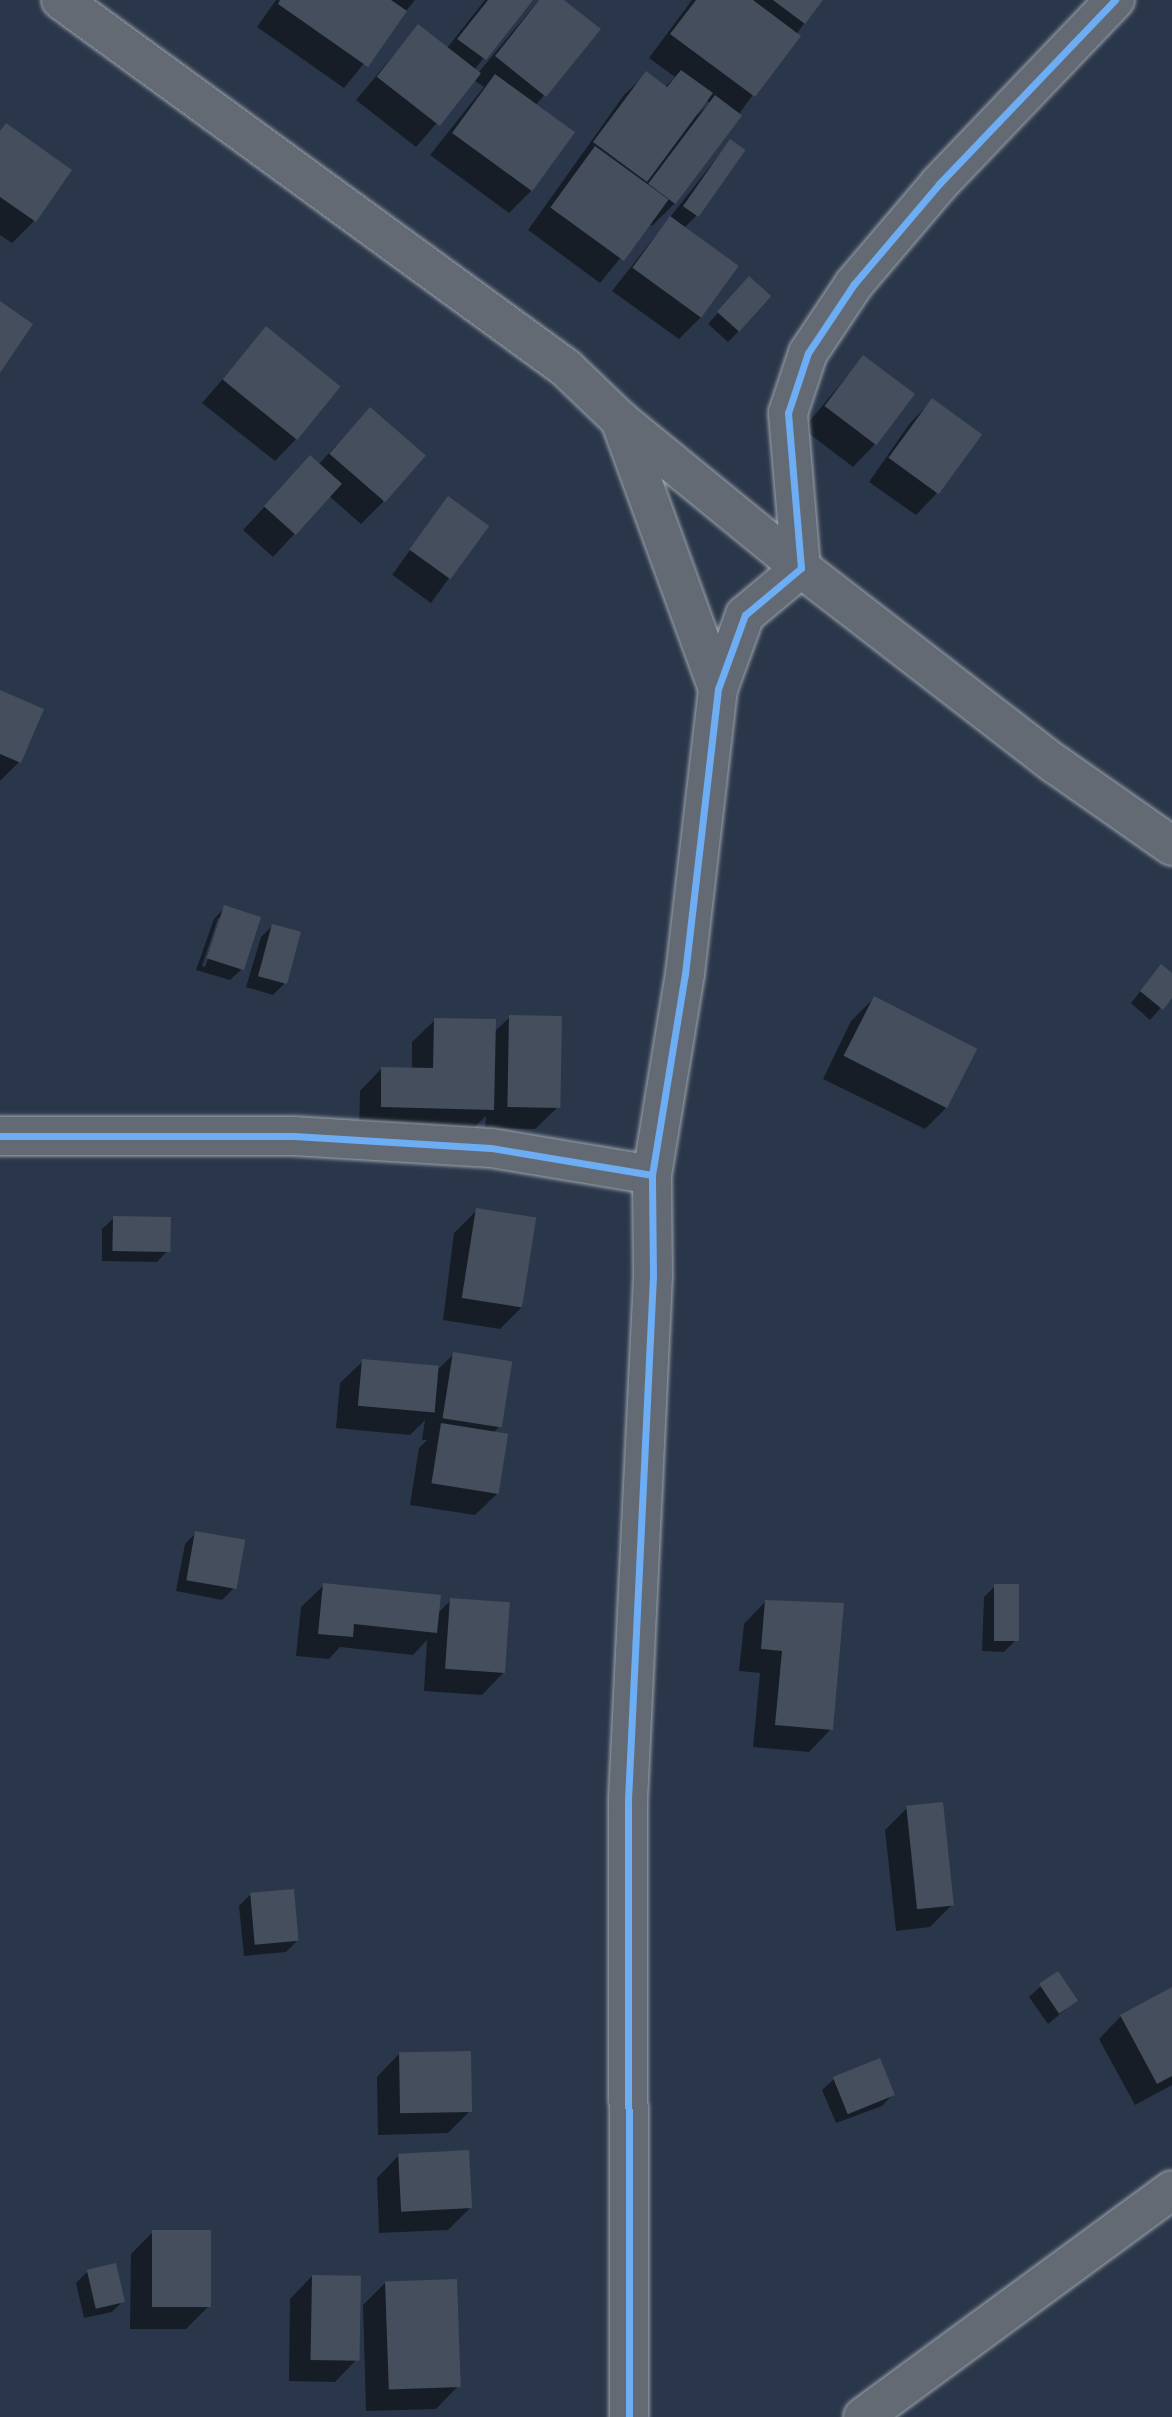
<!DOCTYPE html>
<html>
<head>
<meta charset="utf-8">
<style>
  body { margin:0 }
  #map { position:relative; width:1172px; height:2417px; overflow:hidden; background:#2a374a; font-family:Kalam,sans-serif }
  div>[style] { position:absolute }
  .shadow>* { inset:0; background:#0007; transform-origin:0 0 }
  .building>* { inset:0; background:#444e5c; transform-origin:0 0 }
  .roads { filter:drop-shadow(0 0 2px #9fa5ae) drop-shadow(0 0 2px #9fa5ae) }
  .minor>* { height:38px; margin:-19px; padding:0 19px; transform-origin:19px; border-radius:19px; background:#636a74 }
  .tertiary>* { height:38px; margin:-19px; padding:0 19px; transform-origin:19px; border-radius:19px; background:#636a74 }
  .secondary>* { height:38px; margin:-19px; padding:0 19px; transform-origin:19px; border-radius:19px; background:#636a74 }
  .cycleway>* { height:7px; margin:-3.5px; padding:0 3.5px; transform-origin:3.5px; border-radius:3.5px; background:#6dadf4 }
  span { translate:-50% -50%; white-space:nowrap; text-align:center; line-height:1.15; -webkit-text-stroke:5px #1d3557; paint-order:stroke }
</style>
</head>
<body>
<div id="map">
  <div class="shadow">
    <i style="clip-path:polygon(276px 0,415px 0,344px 88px,257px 27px)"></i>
    <i style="clip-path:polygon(485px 0,531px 0,474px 70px,478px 73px,539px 0,561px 0,598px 30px,535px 106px,531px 191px,509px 213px,430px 155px,484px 87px,474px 80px,416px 147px,356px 100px,418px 26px,447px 48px)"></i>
    <i style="clip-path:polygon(evenodd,692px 0,821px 0,675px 203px,652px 226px,649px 223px,600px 283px,528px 230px,624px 95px,647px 73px,665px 87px,675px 77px,649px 58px,692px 0,706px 100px,710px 103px,697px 115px,695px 114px,706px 100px)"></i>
    <i style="clip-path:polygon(0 131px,69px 170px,34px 221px,12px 243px,0 235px)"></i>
    <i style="clip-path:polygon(730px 141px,696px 216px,684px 228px,701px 317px,679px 339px,612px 291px)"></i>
    <i style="clip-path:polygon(738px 290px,739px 331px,728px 342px,708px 324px)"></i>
    <i style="clip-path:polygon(266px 329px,297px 438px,275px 461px,202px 403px)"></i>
    <i style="clip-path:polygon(863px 357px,875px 444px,853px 467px,803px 429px)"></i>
    <i style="clip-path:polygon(932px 401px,938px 492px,916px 515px,869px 482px,910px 423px)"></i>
    <i style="clip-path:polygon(370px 409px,383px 502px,361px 524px,329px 496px,273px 557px,243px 530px,310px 458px,318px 465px)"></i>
    <i style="left:448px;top:498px;width:48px;height:95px;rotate:36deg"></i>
    <i style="clip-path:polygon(0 692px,19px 762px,0 781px)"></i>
    <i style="clip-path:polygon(evenodd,225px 907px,242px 969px,230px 980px,196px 970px,214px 919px,225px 907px,218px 918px,222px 918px,205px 967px,202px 966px,218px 918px)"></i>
    <i style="clip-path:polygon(272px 926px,284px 984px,273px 995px,246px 987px,261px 937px)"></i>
    <i style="clip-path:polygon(1172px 975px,1172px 995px,1150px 1020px,1131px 1003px,1151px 978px)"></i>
    <i style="clip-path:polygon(874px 998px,947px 1107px,925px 1129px,823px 1079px,851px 1021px)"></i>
    <i style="clip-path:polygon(510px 1017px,558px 1107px,535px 1129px,485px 1128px,486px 1116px,470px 1132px,359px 1129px,360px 1091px,382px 1068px,412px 1069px,412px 1042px,435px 1020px,494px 1032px)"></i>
    <i style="clip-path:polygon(477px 1210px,523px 1306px,500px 1329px,443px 1320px,454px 1233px)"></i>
    <i style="clip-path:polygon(114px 1218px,168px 1250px,157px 1262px,102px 1261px,102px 1229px)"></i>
    <i style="clip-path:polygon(454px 1354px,501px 1425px,493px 1433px,498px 1493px,475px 1515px,410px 1505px,419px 1448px,427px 1440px,422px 1440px,425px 1420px,410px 1435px,336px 1428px,340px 1383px,363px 1361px,436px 1371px)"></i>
    <i style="clip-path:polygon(196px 1533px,233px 1589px,222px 1600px,176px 1591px,185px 1544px)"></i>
    <i style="clip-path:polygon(324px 1585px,437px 1614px,451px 1600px,504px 1672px,482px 1695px,424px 1691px,427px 1640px,413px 1655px,340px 1647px,329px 1659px,296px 1656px,301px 1607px)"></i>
    <i style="clip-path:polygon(995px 1586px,1015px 1641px,1004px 1652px,982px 1651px,984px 1597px)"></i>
    <i style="clip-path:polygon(766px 1601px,831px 1729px,809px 1752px,753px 1747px,760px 1673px,739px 1671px,744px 1624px)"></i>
    <i style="clip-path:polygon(907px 1808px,953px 1904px,930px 1927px,896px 1931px,885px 1830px)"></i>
    <i style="clip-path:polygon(250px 1895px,297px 1941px,286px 1952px,244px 1956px,239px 1906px)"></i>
    <i style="clip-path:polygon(1041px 1986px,1076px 2001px,1048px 2024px,1029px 1997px)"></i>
    <i style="clip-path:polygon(1172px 1989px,1172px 2085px,1135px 2105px,1099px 2039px,1121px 2016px)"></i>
    <i style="clip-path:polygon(399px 2054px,470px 2111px,448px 2133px,378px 2135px,377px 2077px)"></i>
    <i style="clip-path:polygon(879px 2060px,893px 2094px,882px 2106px,836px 2123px,822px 2090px,834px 2079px)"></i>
    <i style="clip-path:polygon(399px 2155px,471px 2207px,448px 2230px,379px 2233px,377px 2178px)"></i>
    <i style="clip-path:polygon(153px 2232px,208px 2307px,186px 2329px,130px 2329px,131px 2254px)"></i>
    <i style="clip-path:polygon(87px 2272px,123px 2301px,112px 2312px,84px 2318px,76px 2283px)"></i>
    <i style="clip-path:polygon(312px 2276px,357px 2359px,335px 2382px,289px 2381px,290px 2299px)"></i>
    <i style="clip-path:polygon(386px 2282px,458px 2386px,436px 2409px,366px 2411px,363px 2305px)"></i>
  </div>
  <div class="building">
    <i style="clip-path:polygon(280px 0,391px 0,407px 11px,368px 67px,278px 4px)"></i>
    <i style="clip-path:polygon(488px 0,533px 0,486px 60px,457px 39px)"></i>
    <i style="clip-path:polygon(539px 0,564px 0,601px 29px,546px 97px,495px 56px)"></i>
    <i style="clip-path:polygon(696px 0,753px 0,801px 36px,755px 97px,670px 34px)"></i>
    <i style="clip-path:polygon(773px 0,823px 0,805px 24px)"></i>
    <i style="left:418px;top:24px;width:80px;height:67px;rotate:38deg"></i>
    <i style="clip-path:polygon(681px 70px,713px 93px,647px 182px,593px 142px,646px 71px,667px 87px)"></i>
    <i style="left:495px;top:74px;width:99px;height:73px;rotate:36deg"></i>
    <i style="left:715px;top:95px;width:34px;height:111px;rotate:37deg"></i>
    <i style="clip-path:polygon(6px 123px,72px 170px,36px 222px,0 197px,0 131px)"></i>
    <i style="left:730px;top:139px;width:19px;height:82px;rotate:35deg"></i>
    <i style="left:595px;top:146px;width:91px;height:76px;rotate:36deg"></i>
    <i style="left:670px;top:216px;width:85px;height:64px;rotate:36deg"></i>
    <i style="left:749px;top:276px;width:30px;height:48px;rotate:42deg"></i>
    <i style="clip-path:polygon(0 301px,33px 324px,0 373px)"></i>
    <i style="left:266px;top:326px;width:96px;height:69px;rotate:39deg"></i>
    <i style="left:863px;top:355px;width:65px;height:64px;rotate:37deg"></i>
    <i style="left:932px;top:398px;width:62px;height:74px;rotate:36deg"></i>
    <i style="left:370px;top:407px;width:74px;height:62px;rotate:41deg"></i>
    <i style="left:310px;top:455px;width:43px;height:69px;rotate:42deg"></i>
    <i style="left:448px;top:496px;width:51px;height:66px;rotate:36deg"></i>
    <i style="clip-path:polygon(0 690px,44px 709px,21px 763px,0 754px)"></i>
    <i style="left:224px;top:905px;width:39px;height:56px;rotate:18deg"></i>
    <i style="left:272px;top:924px;width:30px;height:54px;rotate:15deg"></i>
    <i style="clip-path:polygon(1161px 964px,1172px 973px,1172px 998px,1163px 1010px,1140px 991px)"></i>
    <i style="left:874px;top:996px;width:116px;height:67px;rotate:27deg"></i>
    <i style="left:509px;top:1015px;width:53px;height:92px;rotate:1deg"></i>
    <i style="clip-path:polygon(434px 1018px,496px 1019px,494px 1110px,381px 1107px,381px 1067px,433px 1068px)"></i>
    <i style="left:476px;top:1208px;width:61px;height:91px;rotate:9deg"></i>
    <i style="left:113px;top:1216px;width:58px;height:35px;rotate:1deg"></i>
    <i style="left:453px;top:1352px;width:60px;height:67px;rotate:9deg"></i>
    <i style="left:362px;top:1359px;width:77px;height:47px;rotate:5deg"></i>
    <i style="left:441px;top:1423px;width:68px;height:61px;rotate:9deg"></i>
    <i style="left:195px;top:1531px;width:51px;height:50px;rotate:10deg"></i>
    <i style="clip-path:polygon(323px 1583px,441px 1595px,437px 1633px,354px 1624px,353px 1637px,318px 1634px)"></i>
    <i style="left:994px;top:1584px;width:25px;height:57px"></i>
    <i style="left:450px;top:1598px;width:60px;height:71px;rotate:4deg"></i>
    <i style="clip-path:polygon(765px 1600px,844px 1603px,833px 1730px,775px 1725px,782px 1651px,761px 1649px)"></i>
    <i style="left:943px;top:1802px;width:104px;height:37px;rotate:84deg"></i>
    <i style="left:294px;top:1889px;width:52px;height:44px;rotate:85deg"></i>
    <i style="left:1058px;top:1971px;width:36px;height:23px;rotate:56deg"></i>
    <i style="clip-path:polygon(1172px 1987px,1172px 2076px,1157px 2084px,1120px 2015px)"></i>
    <i style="left:471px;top:2051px;width:61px;height:72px;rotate:89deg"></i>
    <i style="left:880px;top:2058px;width:40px;height:51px;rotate:68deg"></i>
    <i style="left:469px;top:2150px;width:58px;height:71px;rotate:87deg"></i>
    <i style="left:152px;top:2230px;width:59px;height:77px"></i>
    <i style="left:116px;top:2263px;width:40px;height:30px;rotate:77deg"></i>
    <i style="left:312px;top:2275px;width:49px;height:85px;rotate:1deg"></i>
    <i style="left:457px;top:2279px;width:108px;height:72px;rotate:88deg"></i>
  </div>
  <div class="roads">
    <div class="minor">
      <i style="left:801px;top:568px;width:156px;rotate:-94.8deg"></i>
      <i style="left:788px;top:413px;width:63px;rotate:-71.6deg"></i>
      <i style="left:808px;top:353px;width:83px;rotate:-56.3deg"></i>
      <i style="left:854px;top:284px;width:131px;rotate:-49.6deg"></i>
      <i style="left:939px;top:184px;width:255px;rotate:-46.3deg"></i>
      <i style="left:0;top:1136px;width:294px"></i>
      <i style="left:294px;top:1136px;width:197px;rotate:3.5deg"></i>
      <i style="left:491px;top:1148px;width:163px;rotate:9.5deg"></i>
    </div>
    <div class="tertiary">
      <i style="left:620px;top:420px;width:286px;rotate:70deg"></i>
      <i style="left:629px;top:2417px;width:617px;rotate:-90.09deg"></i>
      <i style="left:628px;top:1800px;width:525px;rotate:-87.27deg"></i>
      <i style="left:653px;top:1276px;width:101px;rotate:-90.6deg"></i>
      <i style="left:652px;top:1175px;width:204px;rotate:-80.7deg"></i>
      <i style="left:685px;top:974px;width:287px;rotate:-83.4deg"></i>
      <i style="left:718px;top:689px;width:79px;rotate:-70deg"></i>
      <i style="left:745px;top:615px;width:73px;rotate:-40deg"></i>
      <i style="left:863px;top:2417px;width:383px;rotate:-36.3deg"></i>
    </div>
    <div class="secondary">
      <i style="left:61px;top:0;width:625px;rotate:36.08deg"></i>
      <i style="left:566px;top:368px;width:75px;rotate:43.9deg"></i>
      <i style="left:620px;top:420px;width:234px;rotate:39.3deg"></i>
      <i style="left:801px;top:568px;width:321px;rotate:37.7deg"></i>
      <i style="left:1055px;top:764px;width:143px;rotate:35deg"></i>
    </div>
  </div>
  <div class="cycleway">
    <i style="left:0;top:1136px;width:294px"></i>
    <i style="left:294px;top:1136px;width:197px;rotate:3.5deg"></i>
    <i style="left:491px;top:1148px;width:163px;rotate:9.5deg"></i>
    <i style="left:629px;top:2417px;width:617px;rotate:-90.09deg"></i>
    <i style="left:628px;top:1800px;width:525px;rotate:-87.27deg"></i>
    <i style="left:653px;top:1276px;width:101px;rotate:-90.6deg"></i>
    <i style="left:652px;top:1175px;width:204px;rotate:-80.7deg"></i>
    <i style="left:685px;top:974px;width:287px;rotate:-83.4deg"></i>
    <i style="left:718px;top:689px;width:79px;rotate:-70deg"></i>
    <i style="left:745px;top:615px;width:73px;rotate:-40deg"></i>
    <i style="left:801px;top:568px;width:156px;rotate:-94.8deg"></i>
    <i style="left:788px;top:413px;width:63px;rotate:-71.6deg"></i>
    <i style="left:808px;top:353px;width:83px;rotate:-56.3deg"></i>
    <i style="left:854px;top:284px;width:131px;rotate:-49.6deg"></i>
    <i style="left:939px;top:184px;width:255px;rotate:-46.3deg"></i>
  </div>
</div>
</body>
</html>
